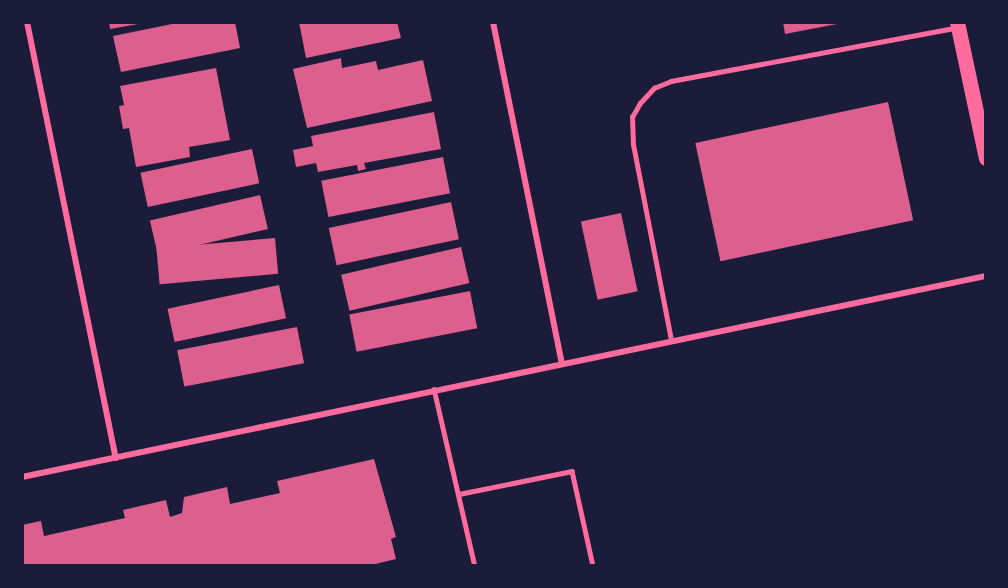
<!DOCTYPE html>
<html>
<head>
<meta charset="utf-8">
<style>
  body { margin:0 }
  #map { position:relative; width:1008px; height:588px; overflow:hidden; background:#1b1b3a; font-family:Poppins,sans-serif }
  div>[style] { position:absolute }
  .building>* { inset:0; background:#dd5f8e; transform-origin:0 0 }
  .service>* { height:4.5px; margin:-2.25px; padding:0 2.25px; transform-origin:2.25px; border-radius:2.25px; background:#ff6b9d }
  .minor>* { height:6px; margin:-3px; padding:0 3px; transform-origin:3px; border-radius:3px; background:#ff6b9d }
  .primary>* { height:15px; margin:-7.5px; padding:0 7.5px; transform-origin:7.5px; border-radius:7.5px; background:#ff6b9d }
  span { translate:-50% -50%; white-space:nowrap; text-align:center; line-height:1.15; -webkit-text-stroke:6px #1b1b3a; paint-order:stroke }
  .frame { position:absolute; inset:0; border:24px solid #1b1b3a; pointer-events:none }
</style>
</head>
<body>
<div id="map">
  <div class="building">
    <i style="clip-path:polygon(109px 22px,138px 22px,138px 24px,110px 29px)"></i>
    <i style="clip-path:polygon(182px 22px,235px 22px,240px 48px,121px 72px,113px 36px)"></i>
    <i style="clip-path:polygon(299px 22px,397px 22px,401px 38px,306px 58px)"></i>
    <i style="clip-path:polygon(783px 22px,837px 22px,837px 24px,785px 34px)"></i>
    <i style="clip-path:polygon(341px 58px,342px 68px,376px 61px,378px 70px,423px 60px,432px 101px,307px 128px,293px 69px)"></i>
    <i style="clip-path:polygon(216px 68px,230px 140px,189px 147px,190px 157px,136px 167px,129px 128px,123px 129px,119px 106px,124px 105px,120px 86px)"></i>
    <i style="left:888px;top:102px;width:121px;height:197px;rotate:78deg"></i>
    <i style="clip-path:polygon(434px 112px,441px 149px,364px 163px,366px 169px,358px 171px,357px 165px,318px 172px,316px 163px,296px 167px,293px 150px,313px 146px,311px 136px)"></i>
    <i style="left:252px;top:149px;width:35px;height:114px;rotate:78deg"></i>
    <i style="left:443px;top:157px;width:37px;height:124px;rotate:79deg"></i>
    <i style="left:260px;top:195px;width:35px;height:113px;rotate:77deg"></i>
    <i style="left:451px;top:202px;width:38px;height:125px;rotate:78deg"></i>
    <i style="left:621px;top:213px;width:80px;height:41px;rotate:78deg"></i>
    <i style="left:275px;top:238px;width:36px;height:119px;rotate:85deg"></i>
    <i style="left:461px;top:247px;width:37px;height:123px;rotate:77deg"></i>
    <i style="left:279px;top:285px;width:34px;height:114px;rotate:78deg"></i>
    <i style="left:470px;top:291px;width:38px;height:123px;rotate:79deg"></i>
    <i style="left:297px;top:327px;width:37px;height:122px;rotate:79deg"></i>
    <i style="clip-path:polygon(374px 459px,396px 537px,391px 539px,396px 559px,367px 566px,22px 566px,22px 525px,41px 521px,44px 536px,125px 518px,123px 510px,166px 500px,170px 517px,182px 513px,184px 497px,227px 487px,230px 504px,280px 493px,277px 481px)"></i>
  </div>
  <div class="service">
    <i style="left:671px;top:340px;width:199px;rotate:-101deg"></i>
    <i style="left:633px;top:145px;width:28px;rotate:-92deg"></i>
    <i style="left:632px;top:117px;width:16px;rotate:-60deg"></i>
    <i style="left:640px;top:103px;width:21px;rotate:-47deg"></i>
    <i style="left:654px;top:88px;width:18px;rotate:-22deg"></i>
    <i style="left:671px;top:81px;width:289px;rotate:-10.6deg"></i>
    <i style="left:434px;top:389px;width:182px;rotate:77deg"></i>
    <i style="left:459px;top:494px;width:115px;rotate:-11.5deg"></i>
    <i style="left:572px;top:471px;width:97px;rotate:77.5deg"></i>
  </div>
  <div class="minor">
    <i style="left:27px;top:22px;width:445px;rotate:78.5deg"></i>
    <i style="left:493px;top:22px;width:348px;rotate:78.6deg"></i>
    <i style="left:22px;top:477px;width:985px;rotate:-11.78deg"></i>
  </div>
  <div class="primary">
    <i style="left:957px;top:22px;width:139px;rotate:78deg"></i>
  </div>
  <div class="frame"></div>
</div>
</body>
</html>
